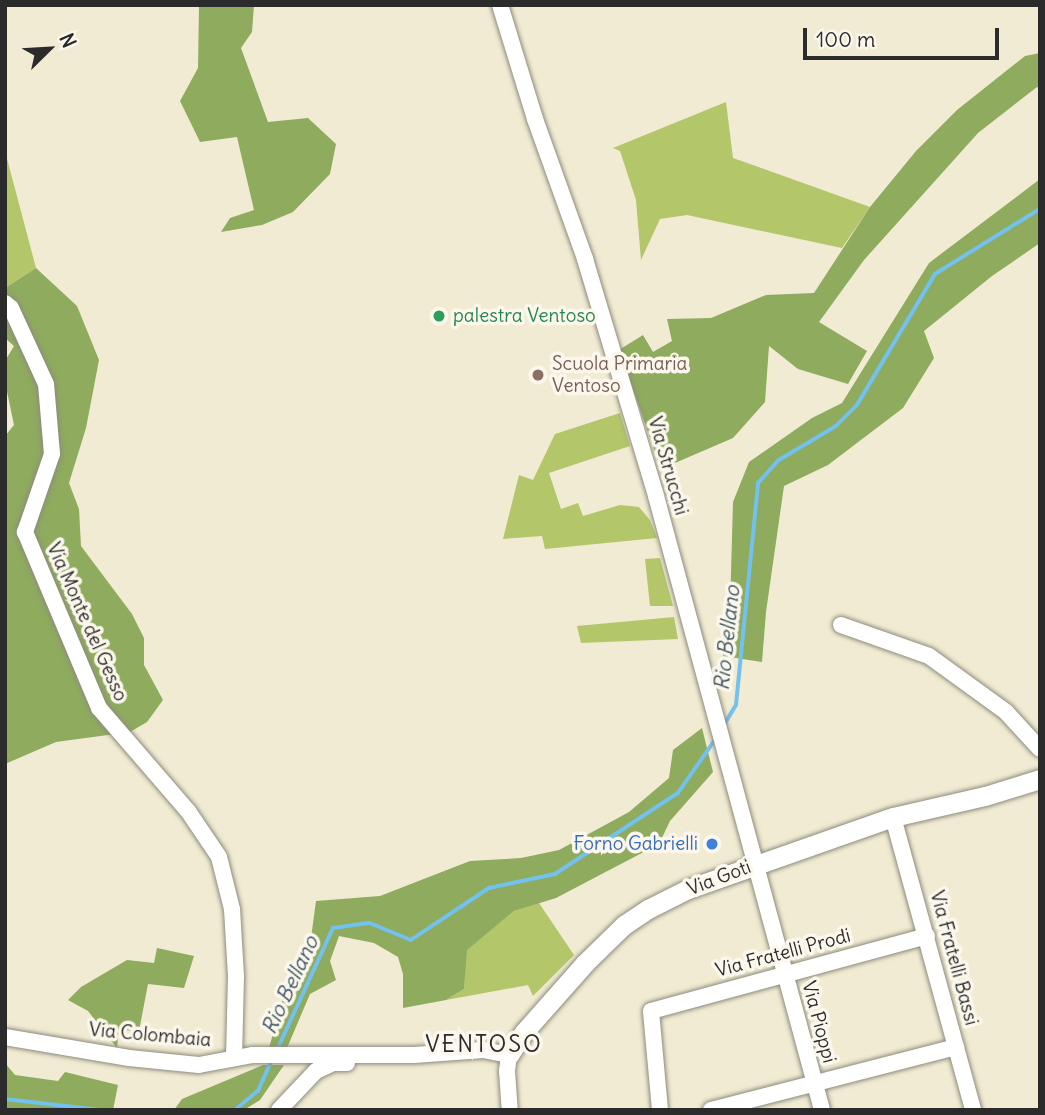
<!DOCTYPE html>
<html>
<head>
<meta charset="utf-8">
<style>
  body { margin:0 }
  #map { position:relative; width:1045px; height:1115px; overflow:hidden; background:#f0ebd2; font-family:Delius,sans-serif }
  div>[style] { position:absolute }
  .green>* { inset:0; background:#b3c66a }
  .forest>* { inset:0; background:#8eab5e }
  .stream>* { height:3.5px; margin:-1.75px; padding:0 1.75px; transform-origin:1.75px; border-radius:1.75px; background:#73c1ee }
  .roads { filter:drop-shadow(0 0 2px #8e8b7e) drop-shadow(0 0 2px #8e8b7e) }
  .minor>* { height:16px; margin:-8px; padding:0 8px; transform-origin:8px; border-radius:8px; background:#fff }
  .tertiary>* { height:19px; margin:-9.5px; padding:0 9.5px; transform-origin:9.5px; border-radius:9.5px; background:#fff }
  .dots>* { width:19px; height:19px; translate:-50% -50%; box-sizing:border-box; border:4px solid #fbf7ec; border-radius:50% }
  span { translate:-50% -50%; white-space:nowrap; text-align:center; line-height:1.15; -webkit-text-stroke:7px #fbf7ec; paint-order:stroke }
  .leisure-label { font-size:19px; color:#27864d }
  .left { translate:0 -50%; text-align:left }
  .education-label { font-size:19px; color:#785e54 }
  .street-label { font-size:19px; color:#2b2b2b }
  .shop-label { font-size:19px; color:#366cbe }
  .right { translate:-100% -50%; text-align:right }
  .water-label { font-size:21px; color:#415866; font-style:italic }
  .quarter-label { font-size:23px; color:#2b2b2b; letter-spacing:2px }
  .frame { position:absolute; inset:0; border:7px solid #2b2b2b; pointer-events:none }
  .north { position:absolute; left:14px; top:14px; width:70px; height:70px; -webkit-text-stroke:5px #fbf7ec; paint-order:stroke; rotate:66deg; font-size:19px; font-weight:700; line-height:28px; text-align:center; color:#2b2b2b }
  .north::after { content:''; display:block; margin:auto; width:24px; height:32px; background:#2b2b2b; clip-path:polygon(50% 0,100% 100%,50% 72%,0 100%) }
  .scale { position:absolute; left:803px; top:28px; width:196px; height:32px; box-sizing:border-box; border:4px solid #2b2b2b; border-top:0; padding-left:9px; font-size:21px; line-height:24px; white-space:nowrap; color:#2b2b2b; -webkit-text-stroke:5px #fbf7ec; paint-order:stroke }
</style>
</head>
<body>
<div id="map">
  <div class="green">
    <i style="clip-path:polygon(726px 102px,733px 158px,870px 207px,842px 248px,687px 215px,660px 219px,641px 260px,636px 200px,620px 151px,613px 148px)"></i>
    <i style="clip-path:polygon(5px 151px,36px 268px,5px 288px)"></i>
    <i style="clip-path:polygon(620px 413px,630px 446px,549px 473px,561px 509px,578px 503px,583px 516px,620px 505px,639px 507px,650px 520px,657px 538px,545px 549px,542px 536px,503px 539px,519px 475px,533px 480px,555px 434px)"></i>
    <i style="clip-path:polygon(660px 558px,673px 606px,650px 606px,645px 559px)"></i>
    <i style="clip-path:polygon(674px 617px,678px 639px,581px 643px,577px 626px)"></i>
    <i style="clip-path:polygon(539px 903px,574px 955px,533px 996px,528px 985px,446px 1000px,464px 989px,466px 950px,514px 911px)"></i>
  </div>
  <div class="forest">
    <i style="clip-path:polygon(199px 5px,254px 5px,252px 32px,241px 48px,268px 122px,308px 118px,336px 144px,330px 174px,293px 212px,262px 225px,221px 232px,230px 218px,254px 210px,237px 137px,200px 142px,180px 101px,198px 68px)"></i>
    <i style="clip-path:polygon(1040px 53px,1040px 89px,1037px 87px,978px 133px,864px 260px,819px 322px,867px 351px,848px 384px,798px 369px,769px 346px,765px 402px,733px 438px,661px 469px,619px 350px,643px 335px,653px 352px,672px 341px,667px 319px,711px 318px,766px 295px,814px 293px,870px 207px,916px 151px,957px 110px,1025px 56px)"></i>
    <i style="clip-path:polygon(1040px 179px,1040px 243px,992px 276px,924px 331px,934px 358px,903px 408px,828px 465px,784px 486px,766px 612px,762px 662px,723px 656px,730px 608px,733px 502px,749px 462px,812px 418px,842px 403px,929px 263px)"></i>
    <i style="clip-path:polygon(36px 268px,77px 306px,99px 360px,86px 428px,69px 483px,79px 509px,81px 546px,132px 614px,144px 638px,144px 665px,163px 700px,147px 722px,130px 732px,56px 742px,5px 764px,5px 436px,14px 425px,5px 382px,5px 361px,14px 346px,5px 338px,5px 288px)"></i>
    <i style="clip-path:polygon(702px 728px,713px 772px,670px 821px,659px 844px,556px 898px,514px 911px,467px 950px,464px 989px,446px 1000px,403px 1008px,403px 974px,398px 957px,374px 943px,339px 936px,330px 961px,336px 980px,310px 994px,287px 1048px,269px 1048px,292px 966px,301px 966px,311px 938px,316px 901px,380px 896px,470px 861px,521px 858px,559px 850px,629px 812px,669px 778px,673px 750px)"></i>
    <i style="clip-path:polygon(157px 948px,194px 956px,184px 988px,148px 984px,139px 1031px,119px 1030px,117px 1048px,88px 1011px,68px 1000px,81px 987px,127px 960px,154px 963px)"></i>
    <i style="clip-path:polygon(5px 1063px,15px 1075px,58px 1081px,65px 1072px,118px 1085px,113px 1110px,5px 1110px)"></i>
    <i style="clip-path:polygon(263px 1065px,284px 1065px,260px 1100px,244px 1110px,174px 1110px,182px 1099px)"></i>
  </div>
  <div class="stream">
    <i style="left:724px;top:725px;width:23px;rotate:-59deg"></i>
    <i style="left:736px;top:705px;width:223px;rotate:-84.3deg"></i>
    <i style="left:758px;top:483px;width:31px;rotate:-48deg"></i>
    <i style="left:779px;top:460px;width:66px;rotate:-30.8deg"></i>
    <i style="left:836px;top:426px;width:30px;rotate:-45deg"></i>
    <i style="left:857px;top:405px;width:152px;rotate:-59.2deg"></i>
    <i style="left:935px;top:274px;width:123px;rotate:-31.8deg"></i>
    <i style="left:277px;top:1050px;width:134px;rotate:-65.3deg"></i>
    <i style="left:333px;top:928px;width:37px;rotate:-8deg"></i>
    <i style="left:370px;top:923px;width:44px;rotate:22.5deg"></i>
    <i style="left:411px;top:940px;width:94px;rotate:-33.7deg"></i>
    <i style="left:489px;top:888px;width:67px;rotate:-12deg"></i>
    <i style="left:555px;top:874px;width:147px;rotate:-33.4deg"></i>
    <i style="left:678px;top:793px;width:68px;rotate:-55.1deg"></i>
    <i style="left:5px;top:1099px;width:98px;rotate:6.5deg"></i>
    <i style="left:235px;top:1110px;width:30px;rotate:-40deg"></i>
    <i style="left:258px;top:1091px;width:34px;rotate:-66deg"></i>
  </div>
  <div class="roads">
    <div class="minor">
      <i style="left:500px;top:5px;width:119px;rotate:72.9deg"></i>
      <i style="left:535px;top:119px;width:149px;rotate:70.3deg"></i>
      <i style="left:585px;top:259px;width:247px;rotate:73.3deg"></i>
      <i style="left:656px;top:496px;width:636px;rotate:74.87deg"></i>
      <i style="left:5px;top:303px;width:8px;rotate:40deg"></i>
      <i style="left:11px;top:308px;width:84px;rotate:65.3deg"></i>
      <i style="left:46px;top:384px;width:70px;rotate:85.1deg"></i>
      <i style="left:52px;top:454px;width:83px;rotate:109.1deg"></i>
      <i style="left:25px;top:532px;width:191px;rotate:67.2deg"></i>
      <i style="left:99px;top:708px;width:136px;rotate:49.2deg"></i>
      <i style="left:188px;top:811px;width:55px;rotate:56deg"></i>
      <i style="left:219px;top:857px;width:54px;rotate:76deg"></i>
      <i style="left:232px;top:909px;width:67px;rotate:86.6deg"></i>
      <i style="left:236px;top:976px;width:81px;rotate:91.4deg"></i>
      <i style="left:841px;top:625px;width:93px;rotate:19.4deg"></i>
      <i style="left:929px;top:656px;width:95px;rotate:36deg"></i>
      <i style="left:1006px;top:712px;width:50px;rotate:47.4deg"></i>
      <i style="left:893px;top:817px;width:304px;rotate:74.7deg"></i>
      <i style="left:5px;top:1037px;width:126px;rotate:9.6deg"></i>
      <i style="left:129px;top:1058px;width:70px;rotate:5.7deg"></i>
      <i style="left:199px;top:1065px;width:55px;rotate:-10.5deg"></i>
      <i style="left:253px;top:1055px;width:161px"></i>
      <i style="left:414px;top:1055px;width:69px;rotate:-4.1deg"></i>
      <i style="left:483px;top:1050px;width:26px;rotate:11deg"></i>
      <i style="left:509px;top:1055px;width:16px;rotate:97deg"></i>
      <i style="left:507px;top:1071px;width:39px;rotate:86deg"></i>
      <i style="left:279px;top:1110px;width:54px;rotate:-46.5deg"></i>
      <i style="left:316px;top:1071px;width:19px;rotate:-25deg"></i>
      <i style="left:333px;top:1063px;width:14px"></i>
      <i style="left:660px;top:1110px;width:99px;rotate:-95.2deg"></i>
      <i style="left:651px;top:1011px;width:286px;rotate:-15.2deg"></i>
      <i style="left:711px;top:1110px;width:253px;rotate:-14.4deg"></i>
    </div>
    <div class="tertiary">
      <i style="left:509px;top:1055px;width:27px;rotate:-57deg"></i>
      <i style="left:524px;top:1032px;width:92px;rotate:-48.5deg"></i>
      <i style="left:585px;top:963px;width:54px;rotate:-44.3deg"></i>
      <i style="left:624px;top:925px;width:29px;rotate:-34deg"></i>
      <i style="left:648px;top:909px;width:45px;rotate:-26.6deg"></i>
      <i style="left:688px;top:889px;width:217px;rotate:-19.4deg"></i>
      <i style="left:893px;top:817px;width:94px;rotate:-12.9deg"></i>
      <i style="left:985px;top:796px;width:58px;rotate:-17.2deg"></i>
    </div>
  </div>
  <div class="dots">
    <i style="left:439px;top:316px;background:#2e9e5b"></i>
    <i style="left:538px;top:375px;background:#8d6e63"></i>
    <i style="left:712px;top:844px;background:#3f7fe0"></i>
  </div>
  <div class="leisure-label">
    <span class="left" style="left:453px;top:316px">palestra Ventoso</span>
  </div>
  <div class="education-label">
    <span class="left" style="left:552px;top:375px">Scuola Primaria<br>Ventoso</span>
  </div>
  <div class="street-label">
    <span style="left:668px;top:466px;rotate:74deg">Via Strucchi</span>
    <span style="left:87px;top:622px;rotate:66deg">Via Monte del Gesso</span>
    <span style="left:719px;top:878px;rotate:-21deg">Via Goti</span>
    <span style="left:783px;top:953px;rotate:-15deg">Via Fratelli Prodi</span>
    <span style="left:954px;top:958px;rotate:75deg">Via Fratelli Bassi</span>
    <span style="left:819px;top:1022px;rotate:75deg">Via Pioppi</span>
    <span style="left:150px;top:1035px;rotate:5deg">Via Colombaia</span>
  </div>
  <div class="shop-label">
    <span class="right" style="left:698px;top:844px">Forno Gabrielli</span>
  </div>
  <div class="water-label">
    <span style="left:727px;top:638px;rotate:-84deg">Rio Bellano</span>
    <span style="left:290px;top:985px;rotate:-65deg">Rio Bellano</span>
  </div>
  <div class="quarter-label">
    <span style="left:484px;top:1044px">VENTOSO</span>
  </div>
  <div class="frame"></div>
  <div class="north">N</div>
  <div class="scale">100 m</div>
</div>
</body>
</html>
